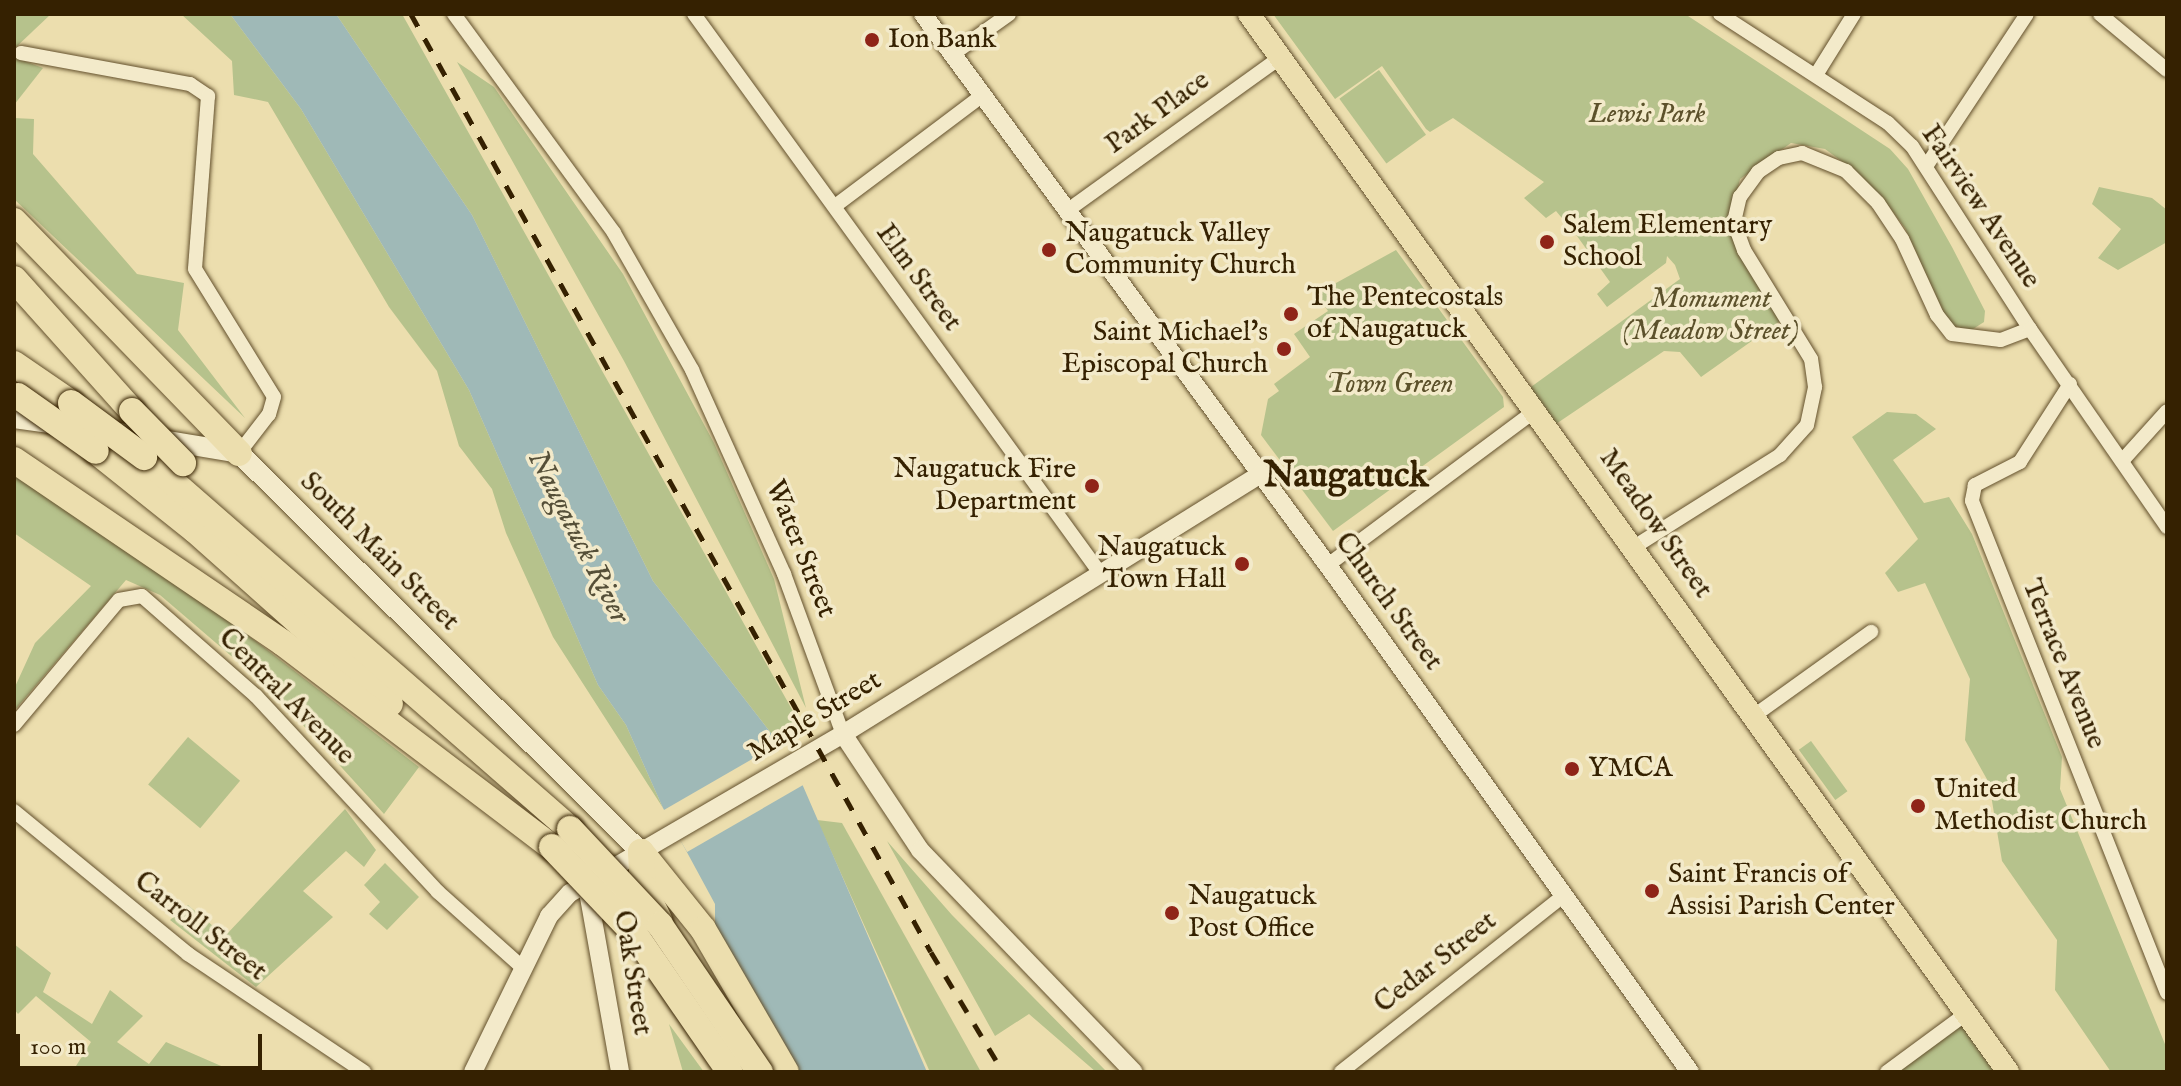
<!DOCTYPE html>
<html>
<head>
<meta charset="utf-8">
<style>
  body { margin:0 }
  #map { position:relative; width:2181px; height:1086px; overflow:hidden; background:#ecdeae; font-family:"IM FELL English",serif }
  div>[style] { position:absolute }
  .green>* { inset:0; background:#b6c28c; transform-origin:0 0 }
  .water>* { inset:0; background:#9fb9b7 }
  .pier>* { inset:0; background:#ecdeae; transform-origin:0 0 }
  .roads { filter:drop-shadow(0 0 2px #63502c) drop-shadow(0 0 2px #63502c) }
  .minor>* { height:14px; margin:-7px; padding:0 7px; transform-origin:7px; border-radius:7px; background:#f3eaca }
  .tertiary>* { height:18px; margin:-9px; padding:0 9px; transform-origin:9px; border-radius:9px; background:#f3eaca }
  .secondary>* { height:20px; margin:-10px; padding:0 10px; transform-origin:10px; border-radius:10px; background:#f3eaca }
  .primary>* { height:22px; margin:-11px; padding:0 11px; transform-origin:11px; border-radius:11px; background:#ecdeae }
  .motorway>* { height:26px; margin:-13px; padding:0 13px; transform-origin:13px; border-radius:13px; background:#ecdeae }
  .rail>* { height:5px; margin-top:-2.5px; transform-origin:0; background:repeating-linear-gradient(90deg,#352101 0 14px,transparent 0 28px) }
  .bridges { filter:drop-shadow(0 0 2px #352101) drop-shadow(0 0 2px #352101) }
  .motorway-bridge>* { height:26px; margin:-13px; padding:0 13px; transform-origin:13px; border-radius:13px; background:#ecdeae }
  .dots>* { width:22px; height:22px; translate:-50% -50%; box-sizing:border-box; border:4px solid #f3eaca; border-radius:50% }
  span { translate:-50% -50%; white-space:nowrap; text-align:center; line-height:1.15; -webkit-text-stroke:7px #f3eaca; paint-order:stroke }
  .poi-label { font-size:28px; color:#352101 }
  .left { translate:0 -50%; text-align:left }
  .right { translate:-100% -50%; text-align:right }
  .street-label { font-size:28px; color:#352101 }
  .park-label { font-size:28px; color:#5c512b; font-style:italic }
  .water-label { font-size:30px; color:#554f38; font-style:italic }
  .district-label { font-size:36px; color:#352101; font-weight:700 }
  .frame { position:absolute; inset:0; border:16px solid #352101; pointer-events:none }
  .scale { position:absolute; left:16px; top:1034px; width:246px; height:36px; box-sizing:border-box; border:4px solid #352101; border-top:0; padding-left:10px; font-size:24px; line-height:28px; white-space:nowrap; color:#352101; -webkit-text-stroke:6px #f3eaca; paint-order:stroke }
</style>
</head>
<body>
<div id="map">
  <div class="green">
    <i style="clip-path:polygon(14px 14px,51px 14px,14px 49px)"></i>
    <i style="clip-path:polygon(181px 14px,230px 14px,301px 109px,469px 390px,598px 685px,626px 725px,663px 808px,553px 637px,506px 533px,492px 489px,459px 446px,437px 371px,389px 307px,268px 102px,234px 95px,232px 61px)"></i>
    <i style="clip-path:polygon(336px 14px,402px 14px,799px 722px,778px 742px,653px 581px,472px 215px)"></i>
    <i style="clip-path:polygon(1273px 14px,1685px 14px,1890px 149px,1908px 169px,1952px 247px,1985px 311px,1984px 322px,1970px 331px,1949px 324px,1905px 228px,1887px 204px,1859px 174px,1825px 149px,1791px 143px,1740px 179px,1728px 230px,1780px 321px,1701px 377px,1680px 352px,1664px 351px,1550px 428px,1524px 392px,1680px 279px,1675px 265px,1667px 256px,1666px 263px,1607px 307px,1597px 294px,1610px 282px,1577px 236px,1556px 211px,1546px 218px,1524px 198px,1544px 182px,1453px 118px,1430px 132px,1426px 129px,1382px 66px,1335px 99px)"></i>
    <i style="clip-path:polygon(14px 57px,43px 68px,14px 105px)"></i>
    <i style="clip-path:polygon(457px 62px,494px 87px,623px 274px,714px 443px,774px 579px,806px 708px,624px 361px)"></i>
    <i style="left:1379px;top:70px;width:80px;height:49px;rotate:54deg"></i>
    <i style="clip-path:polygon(14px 118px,34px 119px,33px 154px,137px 274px,184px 283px,178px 330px,245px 418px,14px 199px)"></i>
    <i style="clip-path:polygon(2099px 187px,2152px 198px,2167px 210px,2167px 242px,2118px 270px,2098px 258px,2121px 229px,2092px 204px)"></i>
    <i style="clip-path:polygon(1396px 250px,1503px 397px,1504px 407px,1333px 531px,1261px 435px,1268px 399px,1279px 391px,1274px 384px,1310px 357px,1294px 334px,1328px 311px,1316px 294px)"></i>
    <i style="clip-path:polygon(1887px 412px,1916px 414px,1936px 429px,1893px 460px,1924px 503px,1949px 497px,1972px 534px,2062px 757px,2060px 789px,2167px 1049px,2167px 1072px,2111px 1072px,2055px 990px,2057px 940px,2002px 861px,1989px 783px,1965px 740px,1970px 679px,1925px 583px,1898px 592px,1885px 573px,1918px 539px,1852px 437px)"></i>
    <i style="clip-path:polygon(14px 474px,201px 599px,419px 767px,384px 814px,271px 690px,160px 595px,126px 580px,14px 711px,14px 689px,35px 643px,91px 586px,14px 533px)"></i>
    <i style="left:188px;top:737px;width:68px;height:62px;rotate:40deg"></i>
    <i style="left:1811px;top:741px;width:62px;height:15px;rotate:54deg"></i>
    <i style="clip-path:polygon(345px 809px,376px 850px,364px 867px,346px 851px,303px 891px,333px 917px,256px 987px,170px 920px,188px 905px,225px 936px)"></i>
    <i style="clip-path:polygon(817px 820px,842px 823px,981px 1072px,930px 1072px)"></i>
    <i style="clip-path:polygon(887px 841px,952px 915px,1107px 1072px,1096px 1072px,1029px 1014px,995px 1036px)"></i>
    <i style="clip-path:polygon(385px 863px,419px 897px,387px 930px,369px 914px,380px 902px,364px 885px)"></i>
    <i style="clip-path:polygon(14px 944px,51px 973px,43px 992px,92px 1024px,110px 990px,143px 1016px,117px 1042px,149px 1064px,166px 1042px,235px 1072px,83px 1072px,76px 1066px,91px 1042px,36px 996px,18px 1014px,14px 1009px)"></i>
    <i style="clip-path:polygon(1967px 1013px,2008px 1072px,1885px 1072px)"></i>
    <i style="clip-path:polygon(669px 1024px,704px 1072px,683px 1072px)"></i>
  </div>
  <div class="water">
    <i style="clip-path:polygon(230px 14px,336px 14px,472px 215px,653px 581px,778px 742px,803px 786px,927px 1072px,779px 1072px,715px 926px,715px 904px,663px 808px,626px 725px,598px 685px,469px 390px,301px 109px)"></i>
  </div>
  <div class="pier">
    <i style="left:780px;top:743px;width:48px;height:135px;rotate:60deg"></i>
  </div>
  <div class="roads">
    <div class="minor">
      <i style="left:454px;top:14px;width:271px;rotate:53.8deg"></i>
      <i style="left:614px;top:233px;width:158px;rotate:60.3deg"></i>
      <i style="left:692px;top:370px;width:224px;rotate:65.7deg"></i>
      <i style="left:784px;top:574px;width:171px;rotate:69.8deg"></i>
      <i style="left:694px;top:14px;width:691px;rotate:54.01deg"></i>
      <i style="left:1720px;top:14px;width:200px;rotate:33deg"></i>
      <i style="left:1888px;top:123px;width:33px;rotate:44deg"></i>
      <i style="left:1912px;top:146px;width:218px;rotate:57.2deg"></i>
      <i style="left:2100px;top:14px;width:87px;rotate:39.9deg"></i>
      <i style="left:21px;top:53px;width:172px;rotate:10.4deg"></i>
      <i style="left:190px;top:84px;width:22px;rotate:34deg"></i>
      <i style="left:208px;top:96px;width:173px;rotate:94.3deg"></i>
      <i style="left:195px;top:269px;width:150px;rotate:58.3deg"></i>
      <i style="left:274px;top:397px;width:18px;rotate:106deg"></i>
      <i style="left:269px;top:414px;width:49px;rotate:127.6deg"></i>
      <i style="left:953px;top:54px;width:69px;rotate:-35.5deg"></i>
      <i style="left:1816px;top:75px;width:72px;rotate:-58.1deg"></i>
      <i style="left:1927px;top:165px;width:181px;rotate:-56.5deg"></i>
      <i style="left:835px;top:206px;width:185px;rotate:-36.9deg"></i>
      <i style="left:1068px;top:210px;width:259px;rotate:-35.7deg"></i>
      <i style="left:2070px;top:384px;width:93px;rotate:122.7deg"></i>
      <i style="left:2020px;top:462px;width:51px;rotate:152.9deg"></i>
      <i style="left:1975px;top:485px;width:16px;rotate:101deg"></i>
      <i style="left:1972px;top:501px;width:529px;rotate:68.38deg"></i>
      <i style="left:2122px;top:461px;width:67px;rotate:-48deg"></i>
      <i style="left:1634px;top:547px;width:173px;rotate:-32.2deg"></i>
      <i style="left:1780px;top:455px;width:40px;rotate:-48deg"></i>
      <i style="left:1807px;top:425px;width:39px;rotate:-78deg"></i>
      <i style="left:1815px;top:387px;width:28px;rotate:-98deg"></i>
      <i style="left:1811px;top:359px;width:128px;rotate:-121.6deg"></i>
      <i style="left:1744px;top:250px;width:30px;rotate:-110deg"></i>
      <i style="left:1734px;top:222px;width:26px;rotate:-77deg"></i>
      <i style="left:1740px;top:197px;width:31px;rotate:-54deg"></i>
      <i style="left:1758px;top:172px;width:25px;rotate:-34deg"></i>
      <i style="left:1779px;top:158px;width:24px;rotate:-12deg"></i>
      <i style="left:1802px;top:153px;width:48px;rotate:22.2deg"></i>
      <i style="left:1846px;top:171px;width:45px;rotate:45deg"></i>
      <i style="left:1878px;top:203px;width:43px;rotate:56.3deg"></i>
      <i style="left:1902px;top:239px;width:84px;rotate:65.3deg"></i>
      <i style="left:1937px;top:315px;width:24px;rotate:52deg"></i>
      <i style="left:1952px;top:334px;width:49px;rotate:7deg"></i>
      <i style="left:2001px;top:340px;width:31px;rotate:-21deg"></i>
      <i style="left:2030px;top:329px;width:241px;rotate:55.3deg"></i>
      <i style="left:1328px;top:565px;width:261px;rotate:-36.7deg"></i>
      <i style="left:1755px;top:715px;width:143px;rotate:-35.6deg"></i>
      <i style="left:14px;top:725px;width:163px;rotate:-50deg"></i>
      <i style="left:119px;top:600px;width:23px;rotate:-10deg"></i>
      <i style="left:142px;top:596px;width:152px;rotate:41.3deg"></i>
      <i style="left:256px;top:696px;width:267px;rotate:47.1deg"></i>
      <i style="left:438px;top:892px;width:115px;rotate:41.8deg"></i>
      <i style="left:14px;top:811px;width:225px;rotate:39.4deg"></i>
      <i style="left:188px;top:954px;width:212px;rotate:33.8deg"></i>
      <i style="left:1341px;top:1072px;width:285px;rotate:-38.4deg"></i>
      <i style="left:1887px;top:1072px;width:99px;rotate:-36.4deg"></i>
    </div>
    <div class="tertiary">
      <i style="left:923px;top:14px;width:700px;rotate:53.72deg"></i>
      <i style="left:1337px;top:578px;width:607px;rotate:54.45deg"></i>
      <i style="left:843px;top:734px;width:139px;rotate:56.4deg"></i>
      <i style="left:920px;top:850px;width:308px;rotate:46.1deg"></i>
      <i style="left:587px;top:886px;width:189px;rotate:79.9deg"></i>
      <i style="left:473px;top:1072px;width:174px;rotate:-64deg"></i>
      <i style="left:549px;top:916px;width:31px;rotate:-48deg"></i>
      <i style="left:570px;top:893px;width:316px;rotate:-30.2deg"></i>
      <i style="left:843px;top:734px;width:490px;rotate:-31.9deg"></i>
    </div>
    <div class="secondary">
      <i style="left:14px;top:418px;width:42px;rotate:8.1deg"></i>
      <i style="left:108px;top:431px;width:133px;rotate:9.5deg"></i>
      <i style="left:239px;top:453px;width:566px;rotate:44.79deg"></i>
    </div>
    <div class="primary">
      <i style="left:1249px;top:14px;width:1302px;rotate:54.34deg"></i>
    </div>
    <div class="motorway">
      <i style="left:14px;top:221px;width:323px;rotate:45.9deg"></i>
      <i style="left:14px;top:279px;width:177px;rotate:48.2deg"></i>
      <i style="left:14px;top:364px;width:69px;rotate:34.4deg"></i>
      <i style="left:96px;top:451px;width:127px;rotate:38.6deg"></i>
      <i style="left:195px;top:530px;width:261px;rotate:41.7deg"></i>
      <i style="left:144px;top:457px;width:566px;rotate:41.13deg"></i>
      <i style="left:14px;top:460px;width:325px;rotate:34.2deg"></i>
      <i style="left:283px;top:643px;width:338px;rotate:37.2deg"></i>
      <i style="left:641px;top:852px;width:99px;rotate:51.2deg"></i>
      <i style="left:703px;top:929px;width:165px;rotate:59.9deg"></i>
      <i style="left:641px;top:852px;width:35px;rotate:87deg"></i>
      <i style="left:643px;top:887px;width:37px;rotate:64deg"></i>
    </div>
  </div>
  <div class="rail">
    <i style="left:411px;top:14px;width:1072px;rotate:61deg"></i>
    <i style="left:931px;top:952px;width:140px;rotate:59deg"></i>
  </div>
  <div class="bridges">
    <div class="motorway-bridge">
      <i style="left:18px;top:396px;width:95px;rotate:35.2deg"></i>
      <i style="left:71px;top:403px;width:91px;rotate:36.5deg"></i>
      <i style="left:132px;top:411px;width:73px;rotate:45.6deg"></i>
      <i style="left:570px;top:829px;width:132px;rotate:46.8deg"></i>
      <i style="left:660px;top:925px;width:178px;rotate:55.8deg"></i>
      <i style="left:552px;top:847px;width:119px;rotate:46.4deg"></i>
      <i style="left:634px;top:933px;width:169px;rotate:55.4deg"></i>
    </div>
  </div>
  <div class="dots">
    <i style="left:872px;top:40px;background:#8f2418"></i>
    <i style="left:1547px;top:242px;background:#8f2418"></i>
    <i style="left:1049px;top:250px;background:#8f2418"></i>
    <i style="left:1291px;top:314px;background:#8f2418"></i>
    <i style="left:1284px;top:349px;background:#8f2418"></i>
    <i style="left:1092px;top:486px;background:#8f2418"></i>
    <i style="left:1242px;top:564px;background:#8f2418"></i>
    <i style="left:1572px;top:769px;background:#8f2418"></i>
    <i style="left:1918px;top:806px;background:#8f2418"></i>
    <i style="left:1652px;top:891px;background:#8f2418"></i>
    <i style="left:1172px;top:913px;background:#8f2418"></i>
  </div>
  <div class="poi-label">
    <span class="left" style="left:888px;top:40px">Ion Bank</span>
    <span class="left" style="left:1563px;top:242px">Salem Elementary<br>School</span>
    <span class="left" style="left:1065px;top:250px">Naugatuck Valley<br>Community Church</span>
    <span class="left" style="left:1307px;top:314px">The Pentecostals<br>of Naugatuck</span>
    <span class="right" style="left:1268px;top:349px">Saint Michael's<br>Episcopal Church</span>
    <span class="right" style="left:1076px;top:486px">Naugatuck Fire<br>Department</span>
    <span class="right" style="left:1226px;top:564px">Naugatuck<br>Town Hall</span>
    <span class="left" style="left:1588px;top:769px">YMCA</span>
    <span class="left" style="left:1934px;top:806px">United<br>Methodist Church</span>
    <span class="left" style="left:1668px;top:891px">Saint Francis of<br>Assisi Parish Center</span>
    <span class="left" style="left:1188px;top:913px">Naugatuck<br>Post Office</span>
  </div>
  <div class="street-label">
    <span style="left:1158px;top:113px;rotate:-36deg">Park Place</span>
    <span style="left:1980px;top:207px;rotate:56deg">Fairview Avenue</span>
    <span style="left:918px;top:278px;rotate:54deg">Elm Street</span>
    <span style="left:1655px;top:524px;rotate:55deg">Meadow Street</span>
    <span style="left:800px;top:549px;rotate:68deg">Water Street</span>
    <span style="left:379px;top:552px;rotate:45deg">South Main Street</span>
    <span style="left:1388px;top:602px;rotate:54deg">Church Street</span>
    <span style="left:2063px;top:664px;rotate:68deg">Terrace Avenue</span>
    <span style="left:286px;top:697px;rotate:45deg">Central Avenue</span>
    <span style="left:815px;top:717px;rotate:-31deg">Maple Street</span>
    <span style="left:200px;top:927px;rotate:38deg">Carroll Street</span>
    <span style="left:1436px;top:963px;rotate:-38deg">Cedar Street</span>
    <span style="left:632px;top:973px;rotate:81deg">Oak Street</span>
  </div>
  <div class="park-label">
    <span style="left:1647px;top:115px">Lewis Park</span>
    <span style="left:1711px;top:316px">Momument<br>(Meadow Street)</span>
    <span style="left:1390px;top:385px">Town Green</span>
  </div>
  <div class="water-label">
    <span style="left:578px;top:537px;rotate:63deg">Naugatuck River</span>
  </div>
  <div class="district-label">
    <span style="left:1346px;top:477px">Naugatuck</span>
  </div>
  <div class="frame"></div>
  <div class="scale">100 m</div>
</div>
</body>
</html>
